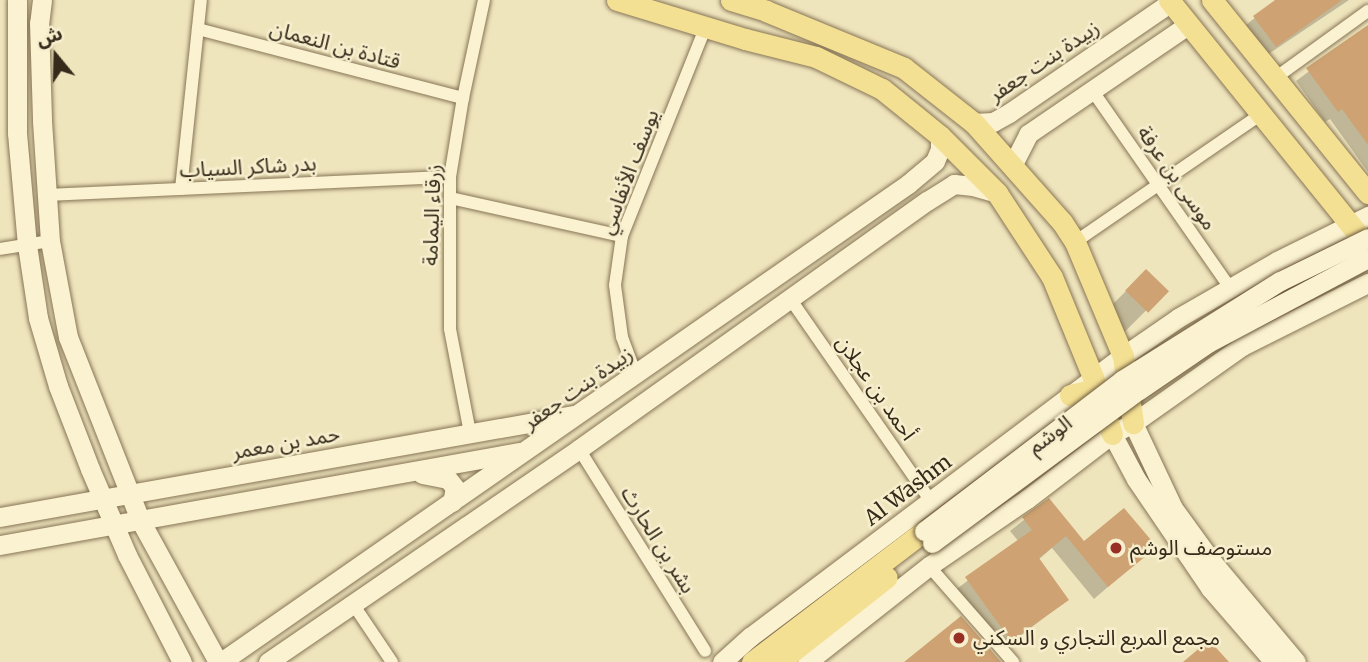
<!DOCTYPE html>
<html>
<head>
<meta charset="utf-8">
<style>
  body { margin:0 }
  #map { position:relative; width:1368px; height:662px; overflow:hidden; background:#efe5bd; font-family:Merriweather,"Noto Sans Arabic",serif }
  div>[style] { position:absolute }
  .shadow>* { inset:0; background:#0003; transform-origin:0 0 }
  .building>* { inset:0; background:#cea272; transform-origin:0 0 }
  .roads { filter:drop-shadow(0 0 2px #877556) drop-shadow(0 0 2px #877556) }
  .street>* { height:12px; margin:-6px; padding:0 6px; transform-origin:6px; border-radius:6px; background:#faf2d0 }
  .secondary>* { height:19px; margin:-9.5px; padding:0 9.5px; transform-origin:9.5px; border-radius:9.5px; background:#faf2d0 }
  .primary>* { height:21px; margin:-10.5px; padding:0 10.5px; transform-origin:10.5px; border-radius:10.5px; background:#f4e093 }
  .bridges { filter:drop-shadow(0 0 2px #695639) drop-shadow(0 0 2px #695639) }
  .secondary-bridge>* { height:19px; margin:-9.5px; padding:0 9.5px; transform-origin:9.5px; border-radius:9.5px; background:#faf2d0 }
  .dots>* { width:19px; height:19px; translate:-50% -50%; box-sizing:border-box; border:4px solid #f6eecd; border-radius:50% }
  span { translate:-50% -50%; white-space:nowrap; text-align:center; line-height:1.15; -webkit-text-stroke:5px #f6eecd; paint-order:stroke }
  .street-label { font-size:21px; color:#362b1b }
  .poi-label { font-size:21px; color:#362b1b }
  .left { translate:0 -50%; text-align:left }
  .north { position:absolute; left:21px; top:21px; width:70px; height:70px; -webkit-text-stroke:5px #f6eecd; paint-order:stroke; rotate:341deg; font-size:19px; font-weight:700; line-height:28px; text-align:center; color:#362b1b }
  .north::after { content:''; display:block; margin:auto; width:24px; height:32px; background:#362b1b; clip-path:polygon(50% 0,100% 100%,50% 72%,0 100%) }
</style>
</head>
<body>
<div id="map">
  <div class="shadow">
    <i style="clip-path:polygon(1277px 0,1349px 0,1267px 55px,1246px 25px)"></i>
    <i style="clip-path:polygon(1368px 27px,1368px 172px,1330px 119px,1325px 122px,1296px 81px)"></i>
    <i style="left:1146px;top:271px;width:28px;height:69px;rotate:45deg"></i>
    <i style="clip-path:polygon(1049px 500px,1084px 544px,1154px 547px,1094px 599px,1052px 548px,1038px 560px,1067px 600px,998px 653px,954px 591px,1019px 542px,1010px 531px)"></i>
  </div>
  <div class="building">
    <i style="clip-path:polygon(1275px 0,1342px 0,1276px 47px,1253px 16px)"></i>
    <i style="clip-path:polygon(1368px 25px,1368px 145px,1342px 109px,1338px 112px,1306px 68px)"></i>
    <i style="left:1146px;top:269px;width:32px;height:30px;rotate:44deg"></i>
    <i style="clip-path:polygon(1049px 498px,1084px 541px,1124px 508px,1157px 547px,1108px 587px,1066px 536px,1039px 558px,1069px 600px,1011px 641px,965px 577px,1032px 530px,1022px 517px)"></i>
    <i style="clip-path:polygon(961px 616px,1001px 662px,904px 662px)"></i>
    <i style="clip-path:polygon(1209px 640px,1229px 662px,1183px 662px)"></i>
  </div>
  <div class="roads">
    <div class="street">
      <i style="left:198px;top:29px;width:274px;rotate:14.6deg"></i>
      <i style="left:1275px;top:78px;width:115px;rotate:-35.8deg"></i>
      <i style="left:1092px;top:90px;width:241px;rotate:55.1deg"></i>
      <i style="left:181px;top:189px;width:190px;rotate:-84deg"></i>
      <i style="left:47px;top:195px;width:403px;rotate:-2.6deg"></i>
      <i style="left:450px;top:198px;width:176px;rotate:12.5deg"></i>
      <i style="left:1075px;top:242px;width:226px;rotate:-34.5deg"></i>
      <i style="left:0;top:249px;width:51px;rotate:-9.1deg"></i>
      <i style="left:789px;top:297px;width:249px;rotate:55.2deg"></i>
      <i style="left:636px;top:375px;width:40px;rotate:-110.2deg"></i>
      <i style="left:622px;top:337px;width:52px;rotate:-97.7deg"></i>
      <i style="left:615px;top:285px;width:49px;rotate:-81.9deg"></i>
      <i style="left:622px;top:236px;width:224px;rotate:-68.2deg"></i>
      <i style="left:470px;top:433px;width:106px;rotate:-100.9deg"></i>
      <i style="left:450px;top:329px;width:152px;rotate:-90deg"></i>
      <i style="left:450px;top:177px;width:80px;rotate:-80.7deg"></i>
      <i style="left:463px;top:98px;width:100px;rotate:-77.9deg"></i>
      <i style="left:579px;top:449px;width:238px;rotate:58deg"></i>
      <i style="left:929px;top:566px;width:128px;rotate:48.8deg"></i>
      <i style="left:353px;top:604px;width:70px;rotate:56.1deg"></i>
    </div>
    <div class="secondary">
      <i style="left:17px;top:0;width:133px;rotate:90deg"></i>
      <i style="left:17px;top:133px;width:112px;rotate:84.9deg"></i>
      <i style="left:27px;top:245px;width:74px;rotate:81.4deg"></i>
      <i style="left:38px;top:318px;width:71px;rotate:73.6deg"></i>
      <i style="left:58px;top:386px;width:89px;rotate:68.9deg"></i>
      <i style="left:90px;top:469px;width:94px;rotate:66.7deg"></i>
      <i style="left:127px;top:555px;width:120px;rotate:62.8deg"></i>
      <i style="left:42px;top:0;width:23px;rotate:97deg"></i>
      <i style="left:39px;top:23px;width:98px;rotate:88.2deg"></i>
      <i style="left:42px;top:121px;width:120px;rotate:86.2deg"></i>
      <i style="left:50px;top:241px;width:98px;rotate:79.4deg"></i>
      <i style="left:68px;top:337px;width:197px;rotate:68.5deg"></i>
      <i style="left:140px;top:520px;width:162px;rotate:61.2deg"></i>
      <i style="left:974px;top:123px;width:19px;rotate:-3deg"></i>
      <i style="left:993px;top:122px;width:18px;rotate:-29deg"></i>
      <i style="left:1009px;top:113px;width:196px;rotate:-34.4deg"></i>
      <i style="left:1013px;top:164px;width:34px;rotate:-63deg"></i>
      <i style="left:1028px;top:134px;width:194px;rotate:-34.3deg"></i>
      <i style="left:1133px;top:423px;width:94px;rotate:64.8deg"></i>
      <i style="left:1173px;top:508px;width:68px;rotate:54deg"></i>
      <i style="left:1213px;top:563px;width:129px;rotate:50deg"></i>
      <i style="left:1112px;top:434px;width:51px;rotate:61.9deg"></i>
      <i style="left:1136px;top:479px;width:132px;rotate:55.8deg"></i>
      <i style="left:1210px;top:588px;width:98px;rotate:49.1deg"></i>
      <i style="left:422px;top:474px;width:26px;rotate:11deg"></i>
      <i style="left:448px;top:479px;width:11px;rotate:52deg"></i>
      <i style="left:455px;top:488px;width:14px;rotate:102deg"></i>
      <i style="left:0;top:517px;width:582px;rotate:-10.09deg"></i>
      <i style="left:0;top:545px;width:527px;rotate:-10.16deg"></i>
      <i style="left:221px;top:662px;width:837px;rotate:-34.83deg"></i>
      <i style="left:908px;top:184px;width:35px;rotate:-40deg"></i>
      <i style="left:935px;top:161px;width:13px;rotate:-67deg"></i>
      <i style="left:940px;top:149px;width:13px;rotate:-90deg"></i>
      <i style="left:268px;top:662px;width:377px;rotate:-34.4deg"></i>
      <i style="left:579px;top:449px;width:427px;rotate:-35.5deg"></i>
      <i style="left:927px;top:201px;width:32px;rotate:-32deg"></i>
      <i style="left:954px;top:184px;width:19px;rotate:6deg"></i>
      <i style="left:973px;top:186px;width:25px;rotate:16deg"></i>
      <i style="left:722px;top:662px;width:38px;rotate:-42deg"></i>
      <i style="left:750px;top:637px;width:467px;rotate:-37deg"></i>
      <i style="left:1123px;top:356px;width:67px;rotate:-34.6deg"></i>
      <i style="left:1178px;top:318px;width:114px;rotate:-29.9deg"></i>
      <i style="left:1277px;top:261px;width:102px;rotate:-26.3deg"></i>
      <i style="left:807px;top:662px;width:155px;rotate:-38.2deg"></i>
      <i style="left:929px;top:566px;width:119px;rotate:-34.4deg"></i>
      <i style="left:1027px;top:499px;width:107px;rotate:-37.4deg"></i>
      <i style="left:1112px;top:434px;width:24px;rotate:-28deg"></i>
      <i style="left:1133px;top:423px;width:133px;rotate:-35.2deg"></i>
      <i style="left:1242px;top:346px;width:141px;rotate:-26.6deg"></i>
    </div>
    <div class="primary">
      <i style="left:617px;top:0;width:134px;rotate:16.9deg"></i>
      <i style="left:745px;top:39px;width:73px;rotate:14.2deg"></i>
      <i style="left:816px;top:57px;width:73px;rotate:25.9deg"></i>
      <i style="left:882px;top:89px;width:75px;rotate:39deg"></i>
      <i style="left:940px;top:136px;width:81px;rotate:45deg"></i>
      <i style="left:997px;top:193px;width:100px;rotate:56.8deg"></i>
      <i style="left:1052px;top:277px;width:108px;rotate:67.7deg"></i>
      <i style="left:1093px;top:377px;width:60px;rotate:71.6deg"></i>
      <i style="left:731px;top:0;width:37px;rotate:17deg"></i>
      <i style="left:766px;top:11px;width:149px;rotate:22.4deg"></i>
      <i style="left:904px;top:68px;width:89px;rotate:38.2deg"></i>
      <i style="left:974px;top:123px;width:132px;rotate:48.4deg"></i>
      <i style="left:1062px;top:222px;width:24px;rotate:57deg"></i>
      <i style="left:1075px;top:242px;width:124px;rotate:67.2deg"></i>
      <i style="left:1123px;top:356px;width:68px;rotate:81.5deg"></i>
      <i style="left:1169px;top:0;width:317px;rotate:51.1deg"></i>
      <i style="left:1212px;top:0;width:248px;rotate:51.1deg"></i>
      <i style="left:1070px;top:395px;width:17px;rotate:-13deg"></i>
      <i style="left:1087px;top:391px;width:23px;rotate:13deg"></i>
      <i style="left:752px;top:662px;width:216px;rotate:-37.3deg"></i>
      <i style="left:779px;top:662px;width:137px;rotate:-38.2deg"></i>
    </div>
  </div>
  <div class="bridges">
    <div class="secondary-bridge">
      <i style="left:924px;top:531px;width:249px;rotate:-37.3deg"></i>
      <i style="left:1122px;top:380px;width:186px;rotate:-32.1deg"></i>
      <i style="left:1280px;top:281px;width:98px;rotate:-26deg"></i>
      <i style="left:932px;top:543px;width:257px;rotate:-36.5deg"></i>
      <i style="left:1139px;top:390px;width:83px;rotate:-34.3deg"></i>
      <i style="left:1208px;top:343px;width:181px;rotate:-28deg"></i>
    </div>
  </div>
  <div class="dots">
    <i style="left:1116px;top:548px;background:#982f24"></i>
    <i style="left:959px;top:638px;background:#982f24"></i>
  </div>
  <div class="street-label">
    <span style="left:335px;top:45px;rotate:15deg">قتادة بن النعمان</span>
    <span style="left:1044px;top:61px;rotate:-34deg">زبيدة بنت جعفر</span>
    <span style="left:248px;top:167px;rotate:-3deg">بدر شاكر السياب</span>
    <span style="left:629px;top:172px;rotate:-69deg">يوسف الأنفاسي</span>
    <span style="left:1177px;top:178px;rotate:55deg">موسى بن عرفة</span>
    <span style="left:432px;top:215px;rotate:-88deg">زرقاء اليمامة</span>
    <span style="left:578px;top:388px;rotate:-35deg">زبيدة بنت جعفر</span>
    <span style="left:876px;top:388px;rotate:55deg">أحمد بن عجلان</span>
    <span style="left:1050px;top:435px;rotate:-37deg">الوشم</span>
    <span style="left:286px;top:443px;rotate:-10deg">حمد بن معمر</span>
    <span style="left:908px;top:490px;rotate:-37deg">Al Washm</span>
    <span style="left:658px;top:540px;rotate:58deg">بشر بن الحارث</span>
  </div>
  <div class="poi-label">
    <span class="left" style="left:1130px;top:548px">مستوصف الوشم</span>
    <span class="left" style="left:973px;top:638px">مجمع المربع التجاري و السكني</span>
  </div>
  <div class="north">ش</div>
</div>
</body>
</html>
